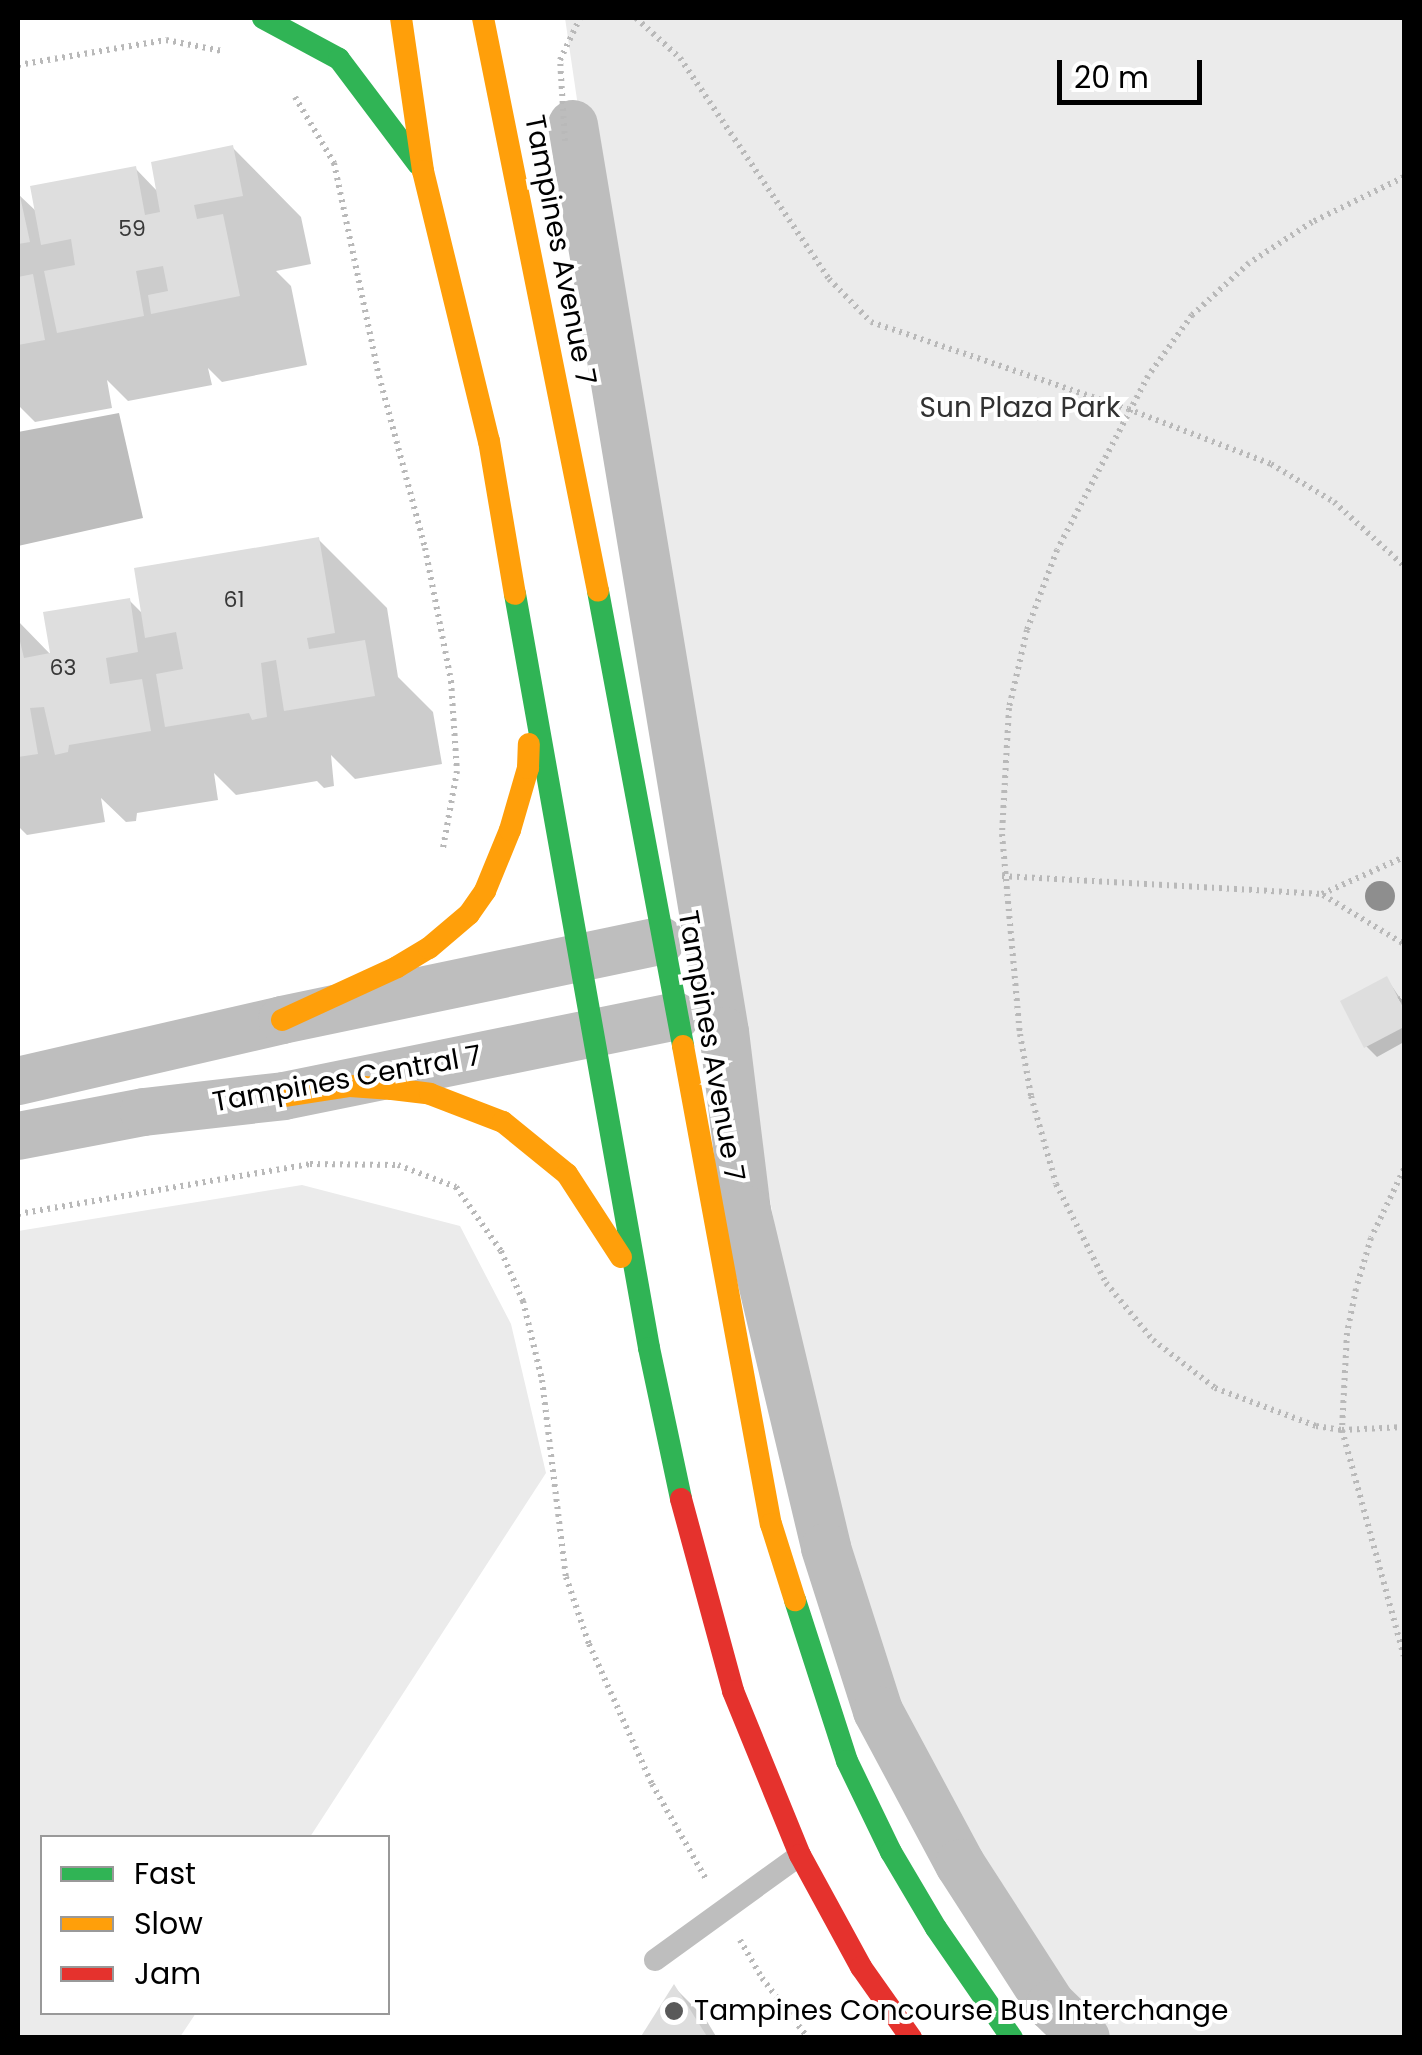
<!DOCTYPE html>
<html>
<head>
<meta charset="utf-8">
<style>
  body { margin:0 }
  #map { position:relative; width:1422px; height:2055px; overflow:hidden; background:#fff; font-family:Poppins,sans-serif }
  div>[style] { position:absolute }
  .green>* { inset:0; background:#ebebeb }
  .water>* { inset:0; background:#bdbdbd }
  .shadow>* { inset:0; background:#0003 }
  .canal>* { height:50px; margin:-25px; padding:0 25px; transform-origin:25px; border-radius:25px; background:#bdbdbd }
  .building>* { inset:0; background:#dedede }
  .path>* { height:6px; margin-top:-3px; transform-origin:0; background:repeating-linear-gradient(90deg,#b9b9b9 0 2.5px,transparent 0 7.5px) }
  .lane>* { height:22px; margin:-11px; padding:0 11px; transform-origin:11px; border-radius:11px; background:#bebebe }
  .street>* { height:48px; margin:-24px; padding:0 24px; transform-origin:24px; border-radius:24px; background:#bebebe }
  .fast>* { height:22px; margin:-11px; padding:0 11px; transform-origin:11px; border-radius:11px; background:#30b455 }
  .slow>* { height:22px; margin:-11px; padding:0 11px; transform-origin:11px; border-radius:11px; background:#ff9f0a }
  .jam>* { height:22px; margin:-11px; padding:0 11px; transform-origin:11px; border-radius:11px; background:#e5322d }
  .trees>* { width:30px; height:30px; margin:-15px; border-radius:50%; background:#8e8e8e }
  .dots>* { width:28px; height:28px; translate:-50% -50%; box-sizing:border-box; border:5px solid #fff; border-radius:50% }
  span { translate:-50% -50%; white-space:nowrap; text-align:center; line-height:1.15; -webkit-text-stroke:8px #fff; paint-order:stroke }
  .number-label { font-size:22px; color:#383838 }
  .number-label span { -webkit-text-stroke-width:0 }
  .street-label { font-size:28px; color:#000 }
  .park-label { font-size:28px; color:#313131 }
  .poi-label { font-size:28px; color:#000 }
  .left { translate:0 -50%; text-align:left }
  .frame { position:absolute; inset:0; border:20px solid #000; pointer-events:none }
  .legend { position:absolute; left:40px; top:1835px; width:350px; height:180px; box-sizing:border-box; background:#fff; border:2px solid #999; margin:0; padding:12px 18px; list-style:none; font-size:30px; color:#000 }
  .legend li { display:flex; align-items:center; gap:20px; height:50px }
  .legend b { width:50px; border:2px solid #999 }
  .scale { position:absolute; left:1057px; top:60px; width:145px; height:45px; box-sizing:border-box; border:5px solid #000; border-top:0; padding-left:12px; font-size:30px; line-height:35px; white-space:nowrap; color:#000; -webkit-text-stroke:8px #fff; paint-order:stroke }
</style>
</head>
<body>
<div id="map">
  <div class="green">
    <i style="clip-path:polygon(565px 18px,1404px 18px,1404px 2037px,1100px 2037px,1014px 1935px,959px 1844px,888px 1699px,842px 1565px,804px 1393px,580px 120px)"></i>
    <i style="clip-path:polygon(302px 1185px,460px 1226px,511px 1324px,546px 1473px,310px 1837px,42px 1838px,42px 2012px,196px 2013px,180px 2037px,18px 2037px,18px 1231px)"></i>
  </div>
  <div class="water">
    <i style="clip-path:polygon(119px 413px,143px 518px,18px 546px,18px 432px)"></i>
  </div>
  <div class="shadow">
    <i style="clip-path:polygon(233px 148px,301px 217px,311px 264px,276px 271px,291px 286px,307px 365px,222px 382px,208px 368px,212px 385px,128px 401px,107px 380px,112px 408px,35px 422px,18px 405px,18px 194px,37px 212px,135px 168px,159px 193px)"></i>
    <i style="clip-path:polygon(318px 539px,387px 608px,398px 677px,433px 712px,442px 764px,355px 779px,331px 755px,334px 786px,324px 788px,317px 781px,236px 795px,214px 773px,218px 800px,137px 813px,136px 821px,126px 822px,101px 798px,105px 822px,27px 835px,18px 826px,18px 621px,53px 657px,129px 600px,144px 615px)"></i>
    <i style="clip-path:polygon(1387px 979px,1404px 1004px,1404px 1042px,1377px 1057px,1366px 1046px)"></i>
    <i style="clip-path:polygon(675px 1988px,705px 2018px,717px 2038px,642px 2038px)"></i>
  </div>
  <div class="canal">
    <i style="left:573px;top:125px;width:919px;rotate:80.55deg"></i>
    <i style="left:724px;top:1032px;width:180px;rotate:83deg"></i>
    <i style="left:746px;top:1211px;width:346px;rotate:76.6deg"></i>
    <i style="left:826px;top:1548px;width:171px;rotate:72.3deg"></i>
    <i style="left:878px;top:1711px;width:174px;rotate:61.8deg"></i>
    <i style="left:960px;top:1864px;width:168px;rotate:57.2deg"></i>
    <i style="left:1051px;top:2005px;width:47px;rotate:44.1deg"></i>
  </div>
  <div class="building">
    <i style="clip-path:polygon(233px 145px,243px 196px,194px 205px,197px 219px,223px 214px,240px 296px,151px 314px,148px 295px,168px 291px,163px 266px,136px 271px,144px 316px,57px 333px,44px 271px,75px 265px,71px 239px,41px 245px,30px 186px,136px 166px,145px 215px,160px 212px,151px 162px)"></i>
    <i style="clip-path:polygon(18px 187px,30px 242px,18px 244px)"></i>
    <i style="clip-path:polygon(33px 274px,45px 340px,18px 345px,18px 277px)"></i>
    <i style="clip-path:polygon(319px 537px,335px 633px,307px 638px,309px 649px,365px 640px,375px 696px,284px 711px,276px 660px,261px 663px,267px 717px,252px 720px,249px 713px,165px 727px,156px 674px,183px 669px,176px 632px,145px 638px,134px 568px)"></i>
    <i style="clip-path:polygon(130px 598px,138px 652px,106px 658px,110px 684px,142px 679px,151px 731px,69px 745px,68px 752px,55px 755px,44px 707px,30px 708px,38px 754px,18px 757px,18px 633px,24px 658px,50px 653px,43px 612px)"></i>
    <i style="clip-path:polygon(1387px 976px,1404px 1009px,1404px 1027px,1364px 1048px,1340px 1001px)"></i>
    <i style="clip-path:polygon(674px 1984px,708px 2038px,640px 2038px)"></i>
  </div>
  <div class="path">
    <i style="left:636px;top:18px;width:59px;rotate:42.3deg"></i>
    <i style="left:680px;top:58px;width:267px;rotate:56deg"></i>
    <i style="left:829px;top:279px;width:60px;rotate:45.7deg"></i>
    <i style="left:871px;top:322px;width:271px;rotate:18.7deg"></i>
    <i style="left:1128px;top:409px;width:153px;rotate:21deg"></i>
    <i style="left:1271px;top:464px;width:74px;rotate:31.1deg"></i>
    <i style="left:1334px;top:502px;width:95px;rotate:42.4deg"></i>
    <i style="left:18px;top:65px;width:150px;rotate:-9.6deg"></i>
    <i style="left:166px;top:40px;width:57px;rotate:11.1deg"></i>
    <i style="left:295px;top:97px;width:77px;rotate:59.4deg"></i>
    <i style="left:334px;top:163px;width:218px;rotate:78.1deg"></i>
    <i style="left:379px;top:376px;width:178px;rotate:75deg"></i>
    <i style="left:425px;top:548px;width:136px;rotate:78.9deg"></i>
    <i style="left:451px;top:681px;width:90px;rotate:86.2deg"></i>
    <i style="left:457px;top:771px;width:78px;rotate:100.3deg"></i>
    <i style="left:565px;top:141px;width:81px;rotate:-93.5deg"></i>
    <i style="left:560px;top:60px;width:47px;rotate:-64.5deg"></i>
    <i style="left:1404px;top:177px;width:102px;rotate:153.9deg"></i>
    <i style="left:1312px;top:222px;width:75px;rotate:146.9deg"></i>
    <i style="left:1249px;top:263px;width:77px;rotate:137.6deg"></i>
    <i style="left:1192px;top:315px;width:75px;rotate:125.8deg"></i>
    <i style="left:1148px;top:376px;width:196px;rotate:117.6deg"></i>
    <i style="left:1057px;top:550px;width:85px;rotate:110.6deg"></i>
    <i style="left:1027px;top:630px;width:80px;rotate:103deg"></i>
    <i style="left:1009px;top:708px;width:126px;rotate:93.2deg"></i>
    <i style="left:1002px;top:834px;width:201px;rotate:84.9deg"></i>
    <i style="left:1020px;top:1034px;width:63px;rotate:79.9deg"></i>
    <i style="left:1031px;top:1096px;width:91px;rotate:74.1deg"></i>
    <i style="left:1056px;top:1184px;width:111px;rotate:63.2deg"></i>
    <i style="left:1106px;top:1283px;width:74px;rotate:50.5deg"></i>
    <i style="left:1153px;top:1340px;width:78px;rotate:37.7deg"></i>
    <i style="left:1215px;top:1388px;width:108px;rotate:20.6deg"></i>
    <i style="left:1316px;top:1426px;width:26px;rotate:9deg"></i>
    <i style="left:1342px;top:1430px;width:62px;rotate:-2.8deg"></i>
    <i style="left:1002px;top:876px;width:321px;rotate:3.2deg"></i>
    <i style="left:1322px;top:894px;width:90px;rotate:-24.3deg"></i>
    <i style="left:1323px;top:895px;width:95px;rotate:31.2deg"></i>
    <i style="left:1399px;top:1000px;width:6px;rotate:-31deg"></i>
    <i style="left:1404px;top:1169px;width:76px;rotate:115.6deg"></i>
    <i style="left:1371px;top:1238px;width:53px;rotate:106.4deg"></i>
    <i style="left:1356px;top:1289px;width:45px;rotate:101.6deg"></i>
    <i style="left:1347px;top:1333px;width:97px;rotate:93deg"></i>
    <i style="left:1342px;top:1430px;width:234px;rotate:74.7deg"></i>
    <i style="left:18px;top:1214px;width:296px;rotate:-9.7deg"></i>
    <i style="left:310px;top:1164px;width:88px;rotate:0.7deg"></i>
    <i style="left:398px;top:1165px;width:62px;rotate:20.8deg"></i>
    <i style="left:456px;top:1187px;width:78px;rotate:54.9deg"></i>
    <i style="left:501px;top:1251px;width:55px;rotate:66.3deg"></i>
    <i style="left:523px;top:1301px;width:81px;rotate:76.5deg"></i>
    <i style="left:542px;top:1380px;width:198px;rotate:83.1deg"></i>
    <i style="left:566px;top:1577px;width:71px;rotate:71.1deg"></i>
    <i style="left:589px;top:1644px;width:154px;rotate:65.8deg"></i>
    <i style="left:652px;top:1784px;width:112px;rotate:60.4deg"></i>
    <i style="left:740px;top:1940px;width:44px;rotate:59.9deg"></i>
    <i style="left:762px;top:1978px;width:76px;rotate:52.5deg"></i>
  </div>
  <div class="lane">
    <i style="left:655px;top:1960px;width:179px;rotate:-35.9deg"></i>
  </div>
  <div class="street">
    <i style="left:18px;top:1081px;width:271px;rotate:-13deg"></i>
    <i style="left:282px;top:1020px;width:387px;rotate:-11.8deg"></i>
    <i style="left:18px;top:1136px;width:128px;rotate:-10.8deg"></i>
    <i style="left:144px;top:1112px;width:141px;rotate:-6.5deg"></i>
    <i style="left:284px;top:1096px;width:400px;rotate:-11.5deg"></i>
  </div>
  <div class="fast">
    <i style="left:263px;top:18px;width:86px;rotate:28.3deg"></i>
    <i style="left:339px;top:59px;width:131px;rotate:53deg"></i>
    <i style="left:598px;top:591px;width:463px;rotate:79.4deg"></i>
    <i style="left:515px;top:594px;width:766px;rotate:79.92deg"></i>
    <i style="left:649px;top:1348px;width:154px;rotate:78deg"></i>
    <i style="left:795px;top:1600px;width:169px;rotate:72.1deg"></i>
    <i style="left:847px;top:1761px;width:101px;rotate:64.2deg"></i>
    <i style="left:891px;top:1852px;width:88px;rotate:59.4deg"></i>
    <i style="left:936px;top:1928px;width:134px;rotate:55.4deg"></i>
  </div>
  <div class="slow">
    <i style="left:401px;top:18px;width:155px;rotate:81.8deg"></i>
    <i style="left:423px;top:171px;width:278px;rotate:76.3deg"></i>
    <i style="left:489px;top:441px;width:155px;rotate:80.4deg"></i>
    <i style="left:483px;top:18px;width:584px;rotate:78.65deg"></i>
    <i style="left:282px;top:1020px;width:127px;rotate:-24.7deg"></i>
    <i style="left:397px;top:967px;width:37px;rotate:-31deg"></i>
    <i style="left:429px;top:948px;width:52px;rotate:-40.4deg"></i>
    <i style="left:469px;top:914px;width:28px;rotate:-55deg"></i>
    <i style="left:485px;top:891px;width:66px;rotate:-67.7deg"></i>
    <i style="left:510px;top:830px;width:65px;rotate:-73.8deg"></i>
    <i style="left:528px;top:768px;width:24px;rotate:-88deg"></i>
    <i style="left:683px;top:1046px;width:486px;rotate:79.6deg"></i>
    <i style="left:771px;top:1524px;width:80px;rotate:72.5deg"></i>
    <i style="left:284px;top:1096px;width:67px;rotate:-8.6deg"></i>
    <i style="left:350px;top:1086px;width:42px;rotate:4.1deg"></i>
    <i style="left:392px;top:1089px;width:38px;rotate:7deg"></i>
    <i style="left:430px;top:1094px;width:78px;rotate:21deg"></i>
    <i style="left:503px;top:1122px;width:82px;rotate:39.1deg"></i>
    <i style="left:567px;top:1174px;width:99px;rotate:57deg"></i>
  </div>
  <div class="jam">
    <i style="left:681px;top:1499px;width:199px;rotate:74.8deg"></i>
    <i style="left:733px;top:1691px;width:177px;rotate:67.8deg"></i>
    <i style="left:800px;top:1855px;width:128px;rotate:61.4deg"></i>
    <i style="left:861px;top:1967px;width:87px;rotate:54.8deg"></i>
  </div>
  <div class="trees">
    <i style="left:1380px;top:896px"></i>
  </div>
  <div class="dots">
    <i style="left:674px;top:2011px;background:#595959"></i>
  </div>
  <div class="number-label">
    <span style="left:132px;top:229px">59</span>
    <span style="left:234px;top:600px">61</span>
    <span style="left:63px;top:668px">63</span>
  </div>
  <div class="street-label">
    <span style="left:560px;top:250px;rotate:79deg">Tampines Avenue 7</span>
    <span style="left:711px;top:1046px;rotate:80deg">Tampines Avenue 7</span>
    <span style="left:347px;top:1079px;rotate:-10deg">Tampines Central 7</span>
  </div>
  <div class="park-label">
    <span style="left:1020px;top:408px">Sun Plaza Park</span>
  </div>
  <div class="poi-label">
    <span class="left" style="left:694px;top:2011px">Tampines Concourse Bus Interchange</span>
  </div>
  <div class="frame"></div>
  <ul class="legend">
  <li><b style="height:12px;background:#30b455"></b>Fast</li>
  <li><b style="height:12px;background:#ff9f0a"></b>Slow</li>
  <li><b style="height:12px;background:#e5322d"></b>Jam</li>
  </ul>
  <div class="scale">20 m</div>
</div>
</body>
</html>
